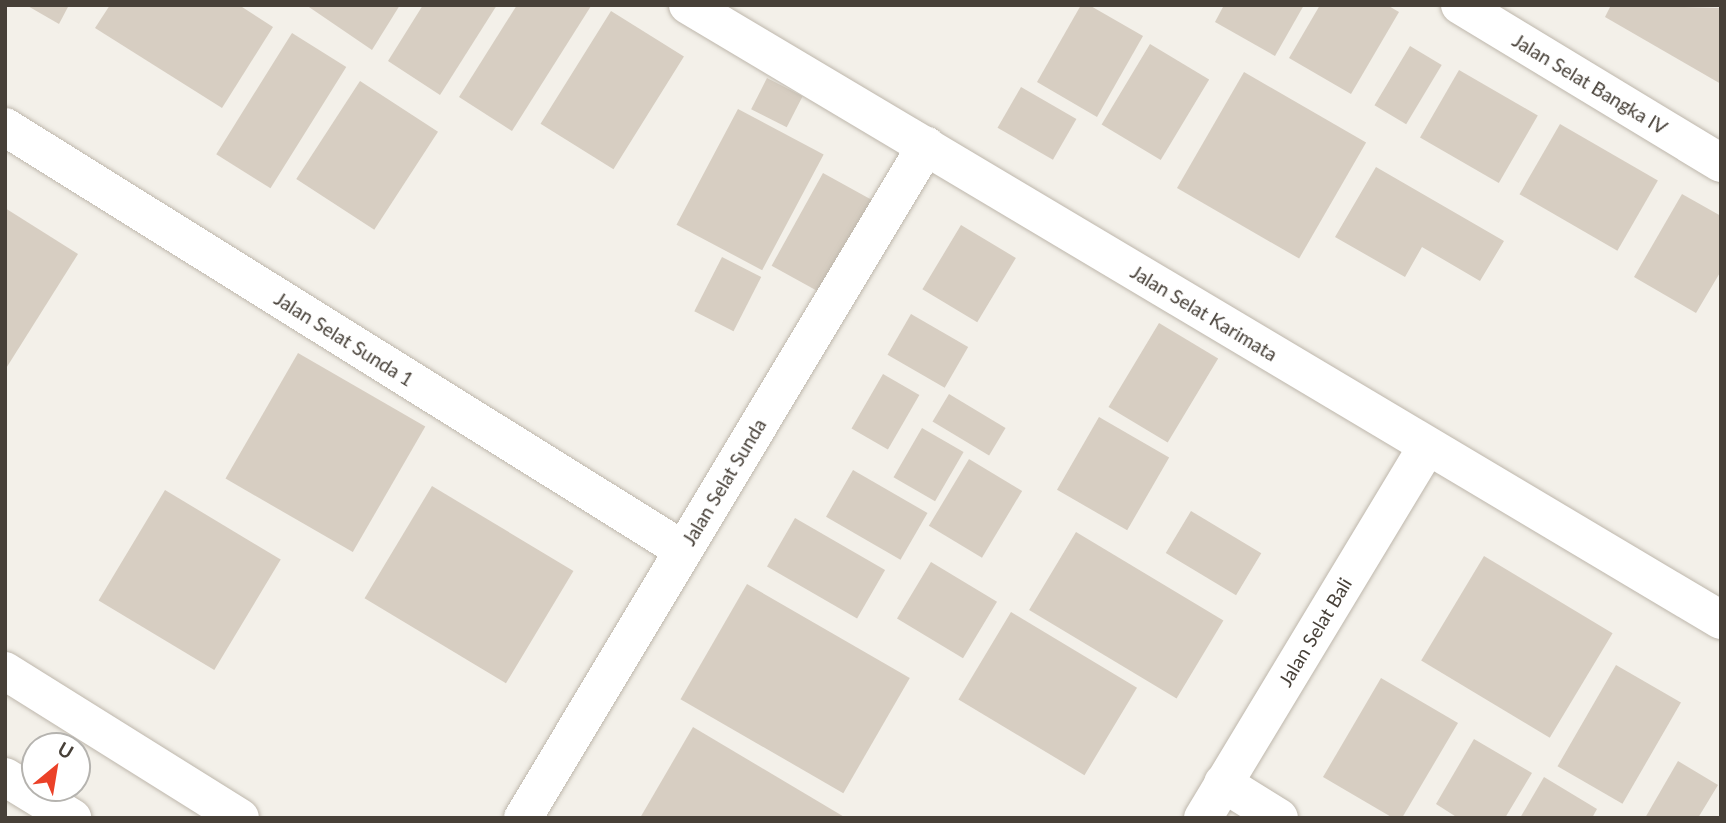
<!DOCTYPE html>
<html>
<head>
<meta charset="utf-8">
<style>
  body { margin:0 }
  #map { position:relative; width:1726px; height:823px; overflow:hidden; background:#f3f0e9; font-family:Lato,sans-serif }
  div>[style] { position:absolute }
  .building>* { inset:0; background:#d7cec2; transform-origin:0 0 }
  .roads { filter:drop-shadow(0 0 2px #beb7ac) drop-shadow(0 0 2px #beb7ac) }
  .minor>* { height:38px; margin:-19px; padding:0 19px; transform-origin:19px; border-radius:19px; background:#fff }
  span { translate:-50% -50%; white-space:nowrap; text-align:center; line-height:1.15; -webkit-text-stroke:5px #fff; paint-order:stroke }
  .street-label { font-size:19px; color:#474038 }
  .frame { position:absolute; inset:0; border:7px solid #474038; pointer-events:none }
  .north { position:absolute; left:21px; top:732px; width:70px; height:70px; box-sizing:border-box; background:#fff; border:2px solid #b5b3af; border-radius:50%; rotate:30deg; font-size:19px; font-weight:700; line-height:28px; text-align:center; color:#474038 }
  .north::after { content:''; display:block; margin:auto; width:24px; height:32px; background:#eb4128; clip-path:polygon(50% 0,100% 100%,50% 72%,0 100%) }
</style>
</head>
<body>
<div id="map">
  <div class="building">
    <i style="clip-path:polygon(26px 5px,69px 5px,59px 24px)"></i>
    <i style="clip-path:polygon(110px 5px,239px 5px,273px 27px,222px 108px,95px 28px)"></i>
    <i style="clip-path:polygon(306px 5px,400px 5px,372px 50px)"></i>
    <i style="clip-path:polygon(423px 5px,497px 5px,440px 95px,388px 61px)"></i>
    <i style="clip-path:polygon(517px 5px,591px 6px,512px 131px,459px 97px)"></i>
    <i style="clip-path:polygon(1081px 5px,1089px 5px,1143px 36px,1097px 117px,1037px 82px)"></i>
    <i style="clip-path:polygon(1224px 5px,1304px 5px,1275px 56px,1215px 22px)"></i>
    <i style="clip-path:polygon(1320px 5px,1387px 5px,1399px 12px,1351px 94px,1289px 58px)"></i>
    <i style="clip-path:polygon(1611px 5px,1721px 8px,1721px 84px,1605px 17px)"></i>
    <i style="left:611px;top:11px;width:86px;height:133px;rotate:32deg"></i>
    <i style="left:292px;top:33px;width:64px;height:143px;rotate:32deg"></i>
    <i style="left:1150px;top:44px;width:69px;height:94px;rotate:31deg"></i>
    <i style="left:1410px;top:46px;width:37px;height:69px;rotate:31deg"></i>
    <i style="left:1459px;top:70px;width:91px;height:78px;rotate:30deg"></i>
    <i style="left:1244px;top:72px;width:141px;height:134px;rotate:30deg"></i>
    <i style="left:767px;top:78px;width:40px;height:35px;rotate:27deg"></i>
    <i style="left:360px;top:81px;width:93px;height:117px;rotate:33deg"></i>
    <i style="left:1021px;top:87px;width:64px;height:47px;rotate:30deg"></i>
    <i style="left:738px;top:109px;width:97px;height:131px;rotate:28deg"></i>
    <i style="left:1560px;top:124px;width:113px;height:81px;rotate:30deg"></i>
    <i style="clip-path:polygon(1376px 167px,1504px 241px,1480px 281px,1422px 247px,1405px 277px,1335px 237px)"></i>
    <i style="left:823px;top:173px;width:58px;height:106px;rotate:29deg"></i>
    <i style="clip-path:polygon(1682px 194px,1721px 216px,1721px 271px,1696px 313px,1634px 277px)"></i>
    <i style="clip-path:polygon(5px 208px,78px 254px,5px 370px)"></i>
    <i style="left:961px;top:225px;width:64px;height:75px;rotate:31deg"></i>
    <i style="left:722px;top:257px;width:44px;height:61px;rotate:27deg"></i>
    <i style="left:911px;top:314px;width:66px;height:47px;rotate:30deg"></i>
    <i style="left:1159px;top:323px;width:69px;height:98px;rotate:31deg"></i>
    <i style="left:298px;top:353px;width:147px;height:145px;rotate:30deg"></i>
    <i style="left:883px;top:374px;width:42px;height:63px;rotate:30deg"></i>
    <i style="left:949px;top:394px;width:66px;height:32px;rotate:31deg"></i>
    <i style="left:1099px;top:417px;width:81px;height:84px;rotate:30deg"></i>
    <i style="left:922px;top:428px;width:48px;height:57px;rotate:30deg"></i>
    <i style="left:969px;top:459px;width:62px;height:78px;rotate:31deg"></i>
    <i style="left:853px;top:470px;width:86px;height:54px;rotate:30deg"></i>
    <i style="left:432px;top:486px;width:165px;height:131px;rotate:31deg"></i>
    <i style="left:165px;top:490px;width:135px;height:129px;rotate:31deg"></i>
    <i style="left:1191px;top:511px;width:82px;height:49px;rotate:31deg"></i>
    <i style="left:795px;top:518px;width:104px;height:56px;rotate:30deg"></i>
    <i style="left:1076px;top:532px;width:172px;height:91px;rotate:31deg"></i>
    <i style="left:1484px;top:556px;width:150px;height:122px;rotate:31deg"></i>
    <i style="left:931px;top:562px;width:77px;height:66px;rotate:31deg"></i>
    <i style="left:747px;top:584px;width:188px;height:133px;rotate:30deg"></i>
    <i style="left:1011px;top:612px;width:147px;height:102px;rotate:31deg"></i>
    <i style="left:1616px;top:665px;width:75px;height:117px;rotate:30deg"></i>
    <i style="clip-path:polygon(1381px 678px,1458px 723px,1402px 818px,1393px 818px,1323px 777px)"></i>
    <i style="clip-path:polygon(693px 727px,846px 818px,640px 818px)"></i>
    <i style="clip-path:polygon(1474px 739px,1532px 773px,1505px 818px,1458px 818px,1436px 804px)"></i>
    <i style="clip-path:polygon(1678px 761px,1718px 785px,1698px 818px,1645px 818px)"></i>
    <i style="clip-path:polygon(1544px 777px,1597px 809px,1592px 818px,1520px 818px)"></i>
  </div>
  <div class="roads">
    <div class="minor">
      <i style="left:688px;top:5px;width:1202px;rotate:30.77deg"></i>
      <i style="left:1460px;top:5px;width:305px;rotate:31.2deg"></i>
      <i style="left:5px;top:127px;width:799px;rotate:31.96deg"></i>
      <i style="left:5px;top:671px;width:277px;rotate:32deg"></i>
      <i style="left:5px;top:777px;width:79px;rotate:31.5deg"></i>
      <i style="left:1223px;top:783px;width:66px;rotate:32deg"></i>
      <i style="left:523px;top:818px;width:784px;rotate:-59.05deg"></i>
      <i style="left:1203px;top:818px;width:434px;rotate:-58.9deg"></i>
    </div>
  </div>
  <div class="street-label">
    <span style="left:1590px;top:84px;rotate:31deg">Jalan Selat Bangka IV</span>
    <span style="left:1204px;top:313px;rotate:31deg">Jalan Selat Karimata</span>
    <span style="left:344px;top:339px;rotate:32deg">Jalan Selat Sunda 1</span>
    <span style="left:724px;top:482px;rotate:-59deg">Jalan Selat Sunda</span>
    <span style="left:1315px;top:632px;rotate:-59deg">Jalan Selat Bali</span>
  </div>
  <div class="frame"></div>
  <div class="north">U</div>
</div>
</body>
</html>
